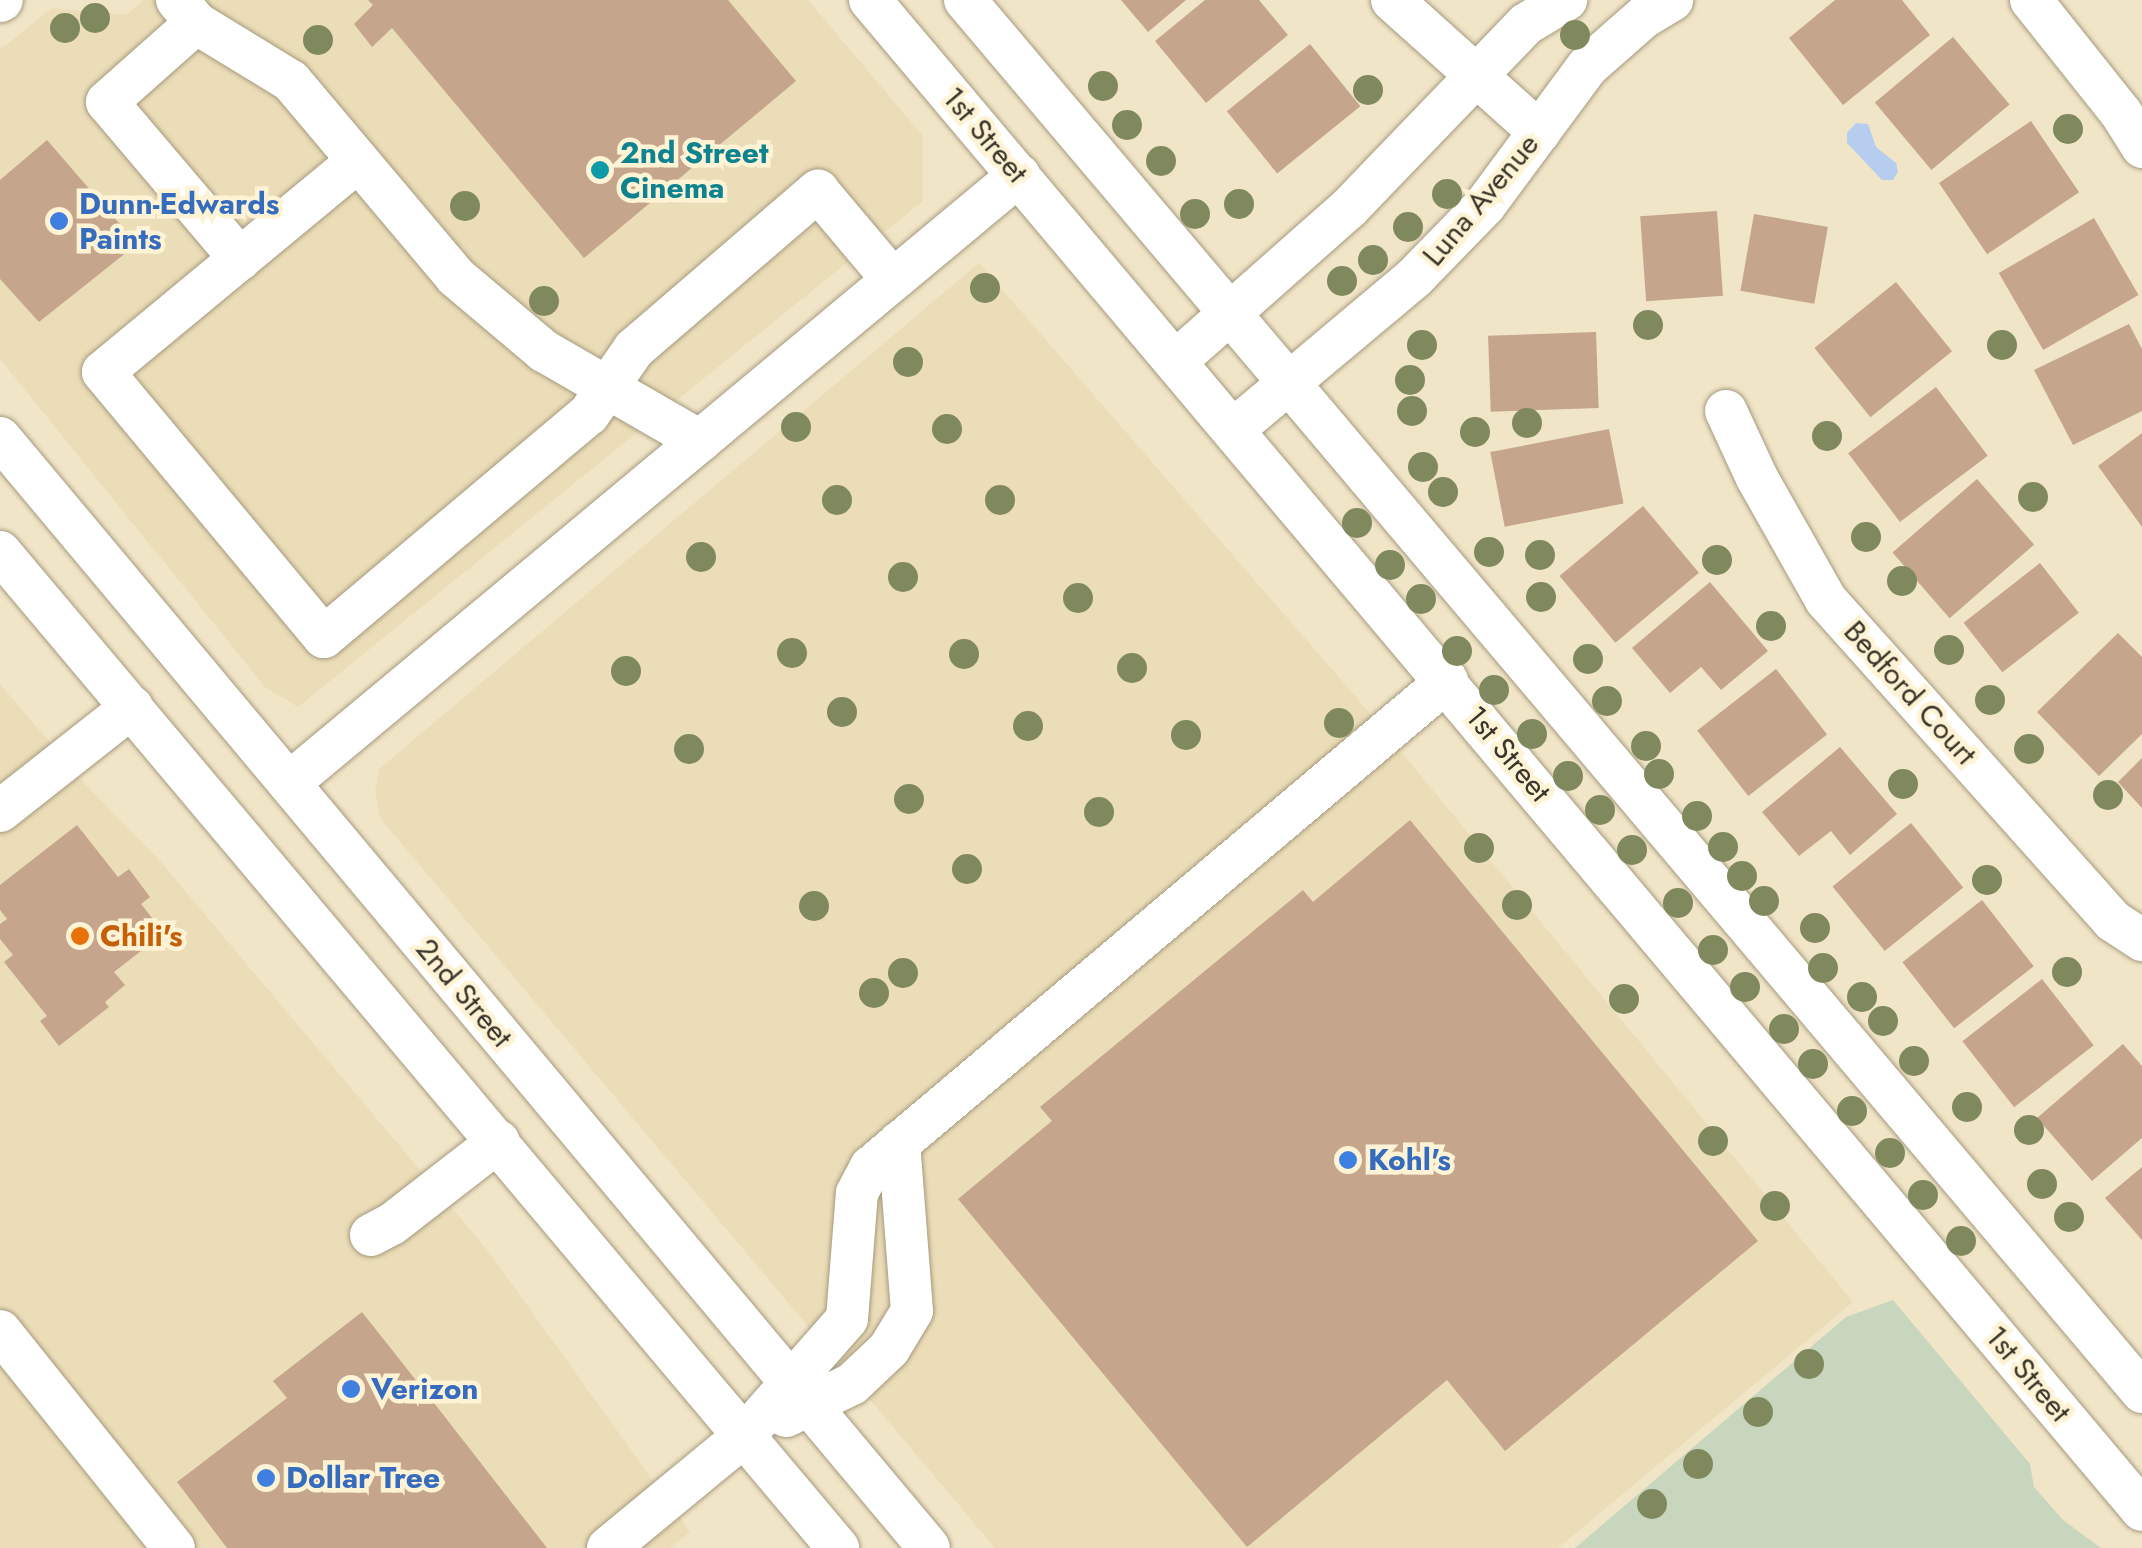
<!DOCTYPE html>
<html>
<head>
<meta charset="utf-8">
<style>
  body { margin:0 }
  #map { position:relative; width:2142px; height:1548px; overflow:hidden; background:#f1e5c8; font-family:Jost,sans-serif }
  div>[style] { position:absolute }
  .built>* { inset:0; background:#ebddb8 }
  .green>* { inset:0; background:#c8d6bd }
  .water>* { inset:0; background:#b7cdef }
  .building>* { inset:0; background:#c5a58b; transform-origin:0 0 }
  .roads { filter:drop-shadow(0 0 2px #a59a7e) drop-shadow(0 0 2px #a59a7e) }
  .minor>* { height:42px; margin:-21px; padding:0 21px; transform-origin:21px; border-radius:21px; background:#fff }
  .trees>* { width:30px; height:30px; margin:-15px; border-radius:50%; background:#80885d }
  .dots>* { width:28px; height:28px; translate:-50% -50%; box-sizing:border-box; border:5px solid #fef3d5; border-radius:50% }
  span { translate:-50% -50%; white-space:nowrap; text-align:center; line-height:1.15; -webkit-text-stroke:9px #fef3d5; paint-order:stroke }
  .street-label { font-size:30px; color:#3a352a }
  .culture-label { font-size:30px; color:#0d838f; font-weight:700 }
  .left { translate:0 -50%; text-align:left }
  .shop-label { font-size:30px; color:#366cbe; font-weight:700 }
  .food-label { font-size:30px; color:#c56008; font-weight:700 }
</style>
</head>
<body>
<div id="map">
  <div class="built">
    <i style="clip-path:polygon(144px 0,808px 0,923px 136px,923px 201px,298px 707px,265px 687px,0 359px,0 50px,52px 8px,126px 15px)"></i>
    <i style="clip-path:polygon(979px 263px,1362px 704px,1853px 1302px,1558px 1548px,995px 1548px,380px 818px,375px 792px,379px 769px)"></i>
    <i style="clip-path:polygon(0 684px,86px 785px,160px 861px,488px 1251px,690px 1532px,670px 1548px,0 1548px)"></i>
  </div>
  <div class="green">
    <i style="clip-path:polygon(1893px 1300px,2030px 1464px,2034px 1487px,2063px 1520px,2101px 1548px,1575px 1548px,1846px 1317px)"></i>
  </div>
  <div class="water">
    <i style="clip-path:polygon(1856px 123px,1868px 124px,1876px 147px,1896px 163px,1898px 172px,1893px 180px,1882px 180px,1847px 143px,1847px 133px)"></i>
  </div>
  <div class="building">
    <i style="clip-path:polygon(368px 0,728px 0,796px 81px,584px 258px,392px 28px,372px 47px,354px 24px,373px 5px)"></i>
    <i style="clip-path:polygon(1121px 0,1186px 0,1148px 32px)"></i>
    <i style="clip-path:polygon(1205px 0,1259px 0,1288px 35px,1206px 103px,1155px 41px)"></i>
    <i style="clip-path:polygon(1835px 0,1902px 0,1930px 35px,1843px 105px,1789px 38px)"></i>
    <i style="left:1953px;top:37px;width:88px;height:102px;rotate:50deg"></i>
    <i style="left:1310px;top:44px;width:80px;height:107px;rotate:51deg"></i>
    <i style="left:2031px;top:121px;width:86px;height:111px;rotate:56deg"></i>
    <i style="clip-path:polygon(47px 140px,137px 244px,39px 322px,0 279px,0 180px)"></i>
    <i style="left:1717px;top:211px;width:85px;height:77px;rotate:86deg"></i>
    <i style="left:1754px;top:214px;width:75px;height:78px;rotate:10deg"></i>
    <i style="left:2094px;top:218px;width:89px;height:110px;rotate:60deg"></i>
    <i style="left:1896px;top:282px;width:89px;height:105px;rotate:51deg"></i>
    <i style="clip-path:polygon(2129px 324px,2142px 349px,2142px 411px,2073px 445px,2034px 370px)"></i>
    <i style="left:1596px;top:332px;width:76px;height:108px;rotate:88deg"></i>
    <i style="left:1936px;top:387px;width:86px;height:110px;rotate:53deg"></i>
    <i style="left:1609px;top:429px;width:76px;height:121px;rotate:79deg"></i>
    <i style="clip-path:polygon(2142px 433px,2142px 527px,2098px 466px)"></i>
    <i style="left:1977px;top:479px;width:87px;height:112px;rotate:49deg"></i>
    <i style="left:1643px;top:506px;width:87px;height:109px;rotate:50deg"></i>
    <i style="left:2040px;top:563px;width:63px;height:97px;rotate:52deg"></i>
    <i style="clip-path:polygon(1710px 582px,1768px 651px,1721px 690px,1701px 667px,1670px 693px,1632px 648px)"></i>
    <i style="clip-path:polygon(2118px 633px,2142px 657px,2142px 734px,2099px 776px,2037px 712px)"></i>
    <i style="left:1776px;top:669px;width:83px;height:100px;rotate:52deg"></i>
    <i style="clip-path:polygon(1840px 747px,1897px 814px,1850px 855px,1831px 831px,1799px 856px,1762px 812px)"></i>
    <i style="clip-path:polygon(2142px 758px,2142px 808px,2118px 782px)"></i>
    <i style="clip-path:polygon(1410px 820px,1758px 1241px,1505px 1451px,1447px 1380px,1247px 1547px,958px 1199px,1052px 1121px,1040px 1107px,1303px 890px,1313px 902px)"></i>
    <i style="left:1911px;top:823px;width:83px;height:101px;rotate:51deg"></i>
    <i style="clip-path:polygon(77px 825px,118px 877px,129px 869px,150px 897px,141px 904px,164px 933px,114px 972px,125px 985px,105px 1002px,109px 1007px,59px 1046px,40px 1021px,47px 1016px,4px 962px,13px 955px,0 939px,0 924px,7px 919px,0 910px,0 885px)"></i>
    <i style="left:1982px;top:900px;width:84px;height:101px;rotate:52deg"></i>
    <i style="left:2042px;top:979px;width:84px;height:101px;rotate:52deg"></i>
    <i style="clip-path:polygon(2123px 1044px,2142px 1066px,2142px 1138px,2092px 1181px,2037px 1118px)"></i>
    <i style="clip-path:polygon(2142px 1167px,2142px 1240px,2105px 1198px)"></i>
    <i style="clip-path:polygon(362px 1312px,434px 1403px,547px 1548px,227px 1548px,177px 1482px,287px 1398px,273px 1381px)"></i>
  </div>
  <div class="roads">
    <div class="minor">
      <i style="left:177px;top:0;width:30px;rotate:50deg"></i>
      <i style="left:196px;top:23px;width:111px;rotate:31.4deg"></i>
      <i style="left:291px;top:81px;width:256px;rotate:49.9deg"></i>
      <i style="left:456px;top:277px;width:115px;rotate:40.1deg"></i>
      <i style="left:544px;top:351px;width:180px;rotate:30deg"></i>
      <i style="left:870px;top:0;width:1974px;rotate:49.89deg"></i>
      <i style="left:965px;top:0;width:1823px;rotate:49.78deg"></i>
      <i style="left:1392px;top:0;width:198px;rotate:41.9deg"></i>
      <i style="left:2031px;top:0;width:144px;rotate:51.5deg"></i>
      <i style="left:2121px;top:113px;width:40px;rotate:58deg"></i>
      <i style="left:0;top:1px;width:2px;rotate:-27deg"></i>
      <i style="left:196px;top:23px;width:119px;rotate:138.4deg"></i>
      <i style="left:107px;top:102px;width:206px;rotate:49.7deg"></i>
      <i style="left:358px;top:161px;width:331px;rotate:140.4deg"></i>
      <i style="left:103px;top:372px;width:345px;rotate:50.2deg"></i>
      <i style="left:324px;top:637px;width:346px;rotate:-40.1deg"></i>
      <i style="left:589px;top:414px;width:79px;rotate:-55.3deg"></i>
      <i style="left:634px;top:349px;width:243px;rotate:-40.7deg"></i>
      <i style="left:818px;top:191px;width:116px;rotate:49.9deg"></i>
      <i style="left:1176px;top:361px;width:231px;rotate:-41.5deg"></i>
      <i style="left:1349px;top:208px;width:255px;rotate:-46.1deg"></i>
      <i style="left:1526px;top:24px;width:47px;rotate:-31deg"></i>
      <i style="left:1726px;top:411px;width:74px;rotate:65.2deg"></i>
      <i style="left:1757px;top:478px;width:140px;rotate:60.5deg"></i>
      <i style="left:1826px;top:600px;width:431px;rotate:48.2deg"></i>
      <i style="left:2113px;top:921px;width:35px;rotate:33deg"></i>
      <i style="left:1234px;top:429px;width:236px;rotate:-40deg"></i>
      <i style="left:1415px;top:277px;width:100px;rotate:-45.8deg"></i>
      <i style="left:1485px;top:205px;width:172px;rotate:-53.5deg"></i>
      <i style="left:1587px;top:67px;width:76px;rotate:-41.3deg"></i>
      <i style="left:1644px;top:17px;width:33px;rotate:-31deg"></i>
      <i style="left:0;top:438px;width:1447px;rotate:50.07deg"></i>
      <i style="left:0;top:552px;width:1302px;rotate:49.92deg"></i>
      <i style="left:289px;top:783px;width:950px;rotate:-39.79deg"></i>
      <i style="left:0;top:811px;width:168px;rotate:-38.2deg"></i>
      <i style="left:371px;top:1235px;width:24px;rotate:-28deg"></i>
      <i style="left:392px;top:1224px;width:135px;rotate:-37.8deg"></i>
      <i style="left:0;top:1331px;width:278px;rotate:51.3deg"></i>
      <i style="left:786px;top:1416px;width:73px;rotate:-25.9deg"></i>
      <i style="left:852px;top:1384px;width:51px;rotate:-43.4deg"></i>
      <i style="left:889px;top:1349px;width:44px;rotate:-58.8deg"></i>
      <i style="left:912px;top:1311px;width:169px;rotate:-94.4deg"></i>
      <i style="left:608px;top:1548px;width:178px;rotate:-39.5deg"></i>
      <i style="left:745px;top:1435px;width:154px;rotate:-48.7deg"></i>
      <i style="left:847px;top:1319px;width:126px;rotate:-85.5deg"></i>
      <i style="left:857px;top:1193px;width:30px;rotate:-62deg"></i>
      <i style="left:871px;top:1167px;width:754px;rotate:-40.16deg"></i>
    </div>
  </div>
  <div class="trees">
    <i style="left:95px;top:18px"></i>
    <i style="left:65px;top:28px"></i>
    <i style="left:1575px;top:35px"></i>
    <i style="left:318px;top:40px"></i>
    <i style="left:1103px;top:86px"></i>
    <i style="left:1368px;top:90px"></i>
    <i style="left:1127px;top:125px"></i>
    <i style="left:2068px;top:129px"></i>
    <i style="left:1161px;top:161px"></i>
    <i style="left:1447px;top:194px"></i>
    <i style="left:1239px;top:204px"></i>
    <i style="left:465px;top:206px"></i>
    <i style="left:1195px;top:214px"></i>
    <i style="left:1408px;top:227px"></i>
    <i style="left:1373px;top:260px"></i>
    <i style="left:1342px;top:281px"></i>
    <i style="left:985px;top:288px"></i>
    <i style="left:544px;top:301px"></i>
    <i style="left:1648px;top:325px"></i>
    <i style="left:1422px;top:345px"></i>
    <i style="left:2002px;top:345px"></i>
    <i style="left:908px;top:362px"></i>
    <i style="left:1410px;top:380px"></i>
    <i style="left:1412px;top:411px"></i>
    <i style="left:1527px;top:423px"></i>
    <i style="left:796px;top:427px"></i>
    <i style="left:947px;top:429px"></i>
    <i style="left:1475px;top:432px"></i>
    <i style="left:1827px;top:436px"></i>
    <i style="left:1423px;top:467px"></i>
    <i style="left:1443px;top:492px"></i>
    <i style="left:2033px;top:497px"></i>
    <i style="left:837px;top:500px"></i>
    <i style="left:1000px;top:500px"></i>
    <i style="left:1357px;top:523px"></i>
    <i style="left:1866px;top:537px"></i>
    <i style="left:1489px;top:552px"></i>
    <i style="left:1540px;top:555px"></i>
    <i style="left:701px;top:557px"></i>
    <i style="left:1717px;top:560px"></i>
    <i style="left:1390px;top:565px"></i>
    <i style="left:903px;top:577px"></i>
    <i style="left:1902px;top:581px"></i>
    <i style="left:1541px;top:597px"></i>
    <i style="left:1078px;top:598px"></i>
    <i style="left:1421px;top:599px"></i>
    <i style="left:1771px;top:626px"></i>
    <i style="left:1949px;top:650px"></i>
    <i style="left:1457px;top:651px"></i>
    <i style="left:792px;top:653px"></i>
    <i style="left:964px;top:654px"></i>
    <i style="left:1588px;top:659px"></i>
    <i style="left:1132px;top:668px"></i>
    <i style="left:626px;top:671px"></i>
    <i style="left:1494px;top:690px"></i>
    <i style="left:1990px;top:700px"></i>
    <i style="left:1607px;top:701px"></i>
    <i style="left:842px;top:712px"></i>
    <i style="left:1339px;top:723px"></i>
    <i style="left:1028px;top:726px"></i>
    <i style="left:1532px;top:734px"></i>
    <i style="left:1186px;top:735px"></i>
    <i style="left:1646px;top:746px"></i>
    <i style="left:689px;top:749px"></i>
    <i style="left:2029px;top:749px"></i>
    <i style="left:1659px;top:774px"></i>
    <i style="left:1568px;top:776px"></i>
    <i style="left:1903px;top:784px"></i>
    <i style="left:2108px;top:795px"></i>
    <i style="left:909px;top:799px"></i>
    <i style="left:1600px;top:810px"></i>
    <i style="left:1099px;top:812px"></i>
    <i style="left:1697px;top:816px"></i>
    <i style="left:1723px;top:847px"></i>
    <i style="left:1479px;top:848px"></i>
    <i style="left:1632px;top:850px"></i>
    <i style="left:967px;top:869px"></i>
    <i style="left:1742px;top:876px"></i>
    <i style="left:1987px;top:880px"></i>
    <i style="left:1764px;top:901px"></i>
    <i style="left:1678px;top:903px"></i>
    <i style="left:1517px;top:905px"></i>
    <i style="left:814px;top:906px"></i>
    <i style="left:1815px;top:928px"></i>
    <i style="left:1713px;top:950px"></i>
    <i style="left:1823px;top:968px"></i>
    <i style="left:2067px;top:972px"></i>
    <i style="left:903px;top:973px"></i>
    <i style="left:1745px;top:987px"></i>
    <i style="left:874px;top:993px"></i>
    <i style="left:1862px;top:997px"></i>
    <i style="left:1624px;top:999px"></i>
    <i style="left:1883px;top:1021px"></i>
    <i style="left:1784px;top:1029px"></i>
    <i style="left:1914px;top:1061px"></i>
    <i style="left:1813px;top:1064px"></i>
    <i style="left:1967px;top:1107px"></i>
    <i style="left:1852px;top:1111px"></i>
    <i style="left:2029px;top:1130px"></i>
    <i style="left:1713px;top:1141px"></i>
    <i style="left:1890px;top:1153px"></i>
    <i style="left:2042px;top:1184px"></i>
    <i style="left:1923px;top:1195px"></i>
    <i style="left:1775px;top:1206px"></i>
    <i style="left:2069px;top:1217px"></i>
    <i style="left:1961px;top:1241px"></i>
    <i style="left:1809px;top:1364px"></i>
    <i style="left:1758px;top:1412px"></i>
    <i style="left:1698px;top:1464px"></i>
    <i style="left:1652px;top:1504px"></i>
  </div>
  <div class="dots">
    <i style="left:600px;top:170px;background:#0f9aa8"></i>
    <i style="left:59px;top:221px;background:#3f7fe0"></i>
    <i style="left:80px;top:936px;background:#e8710a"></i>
    <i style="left:1348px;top:1160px;background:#3f7fe0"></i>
    <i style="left:351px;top:1389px;background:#3f7fe0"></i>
    <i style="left:266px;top:1478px;background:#3f7fe0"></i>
  </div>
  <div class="street-label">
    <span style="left:985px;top:135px;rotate:50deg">1st Street</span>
    <span style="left:1481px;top:200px;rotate:-50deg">Luna Avenue</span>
    <span style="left:1910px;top:693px;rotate:48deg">Bedford Court</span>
    <span style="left:1508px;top:754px;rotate:50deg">1st Street</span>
    <span style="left:464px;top:993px;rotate:50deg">2nd Street</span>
    <span style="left:2028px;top:1374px;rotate:50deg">1st Street</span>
  </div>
  <div class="culture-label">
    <span class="left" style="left:620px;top:170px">2nd Street<br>Cinema</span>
  </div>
  <div class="shop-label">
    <span class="left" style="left:79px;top:221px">Dunn-Edwards<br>Paints</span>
    <span class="left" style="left:1368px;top:1160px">Kohl's</span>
    <span class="left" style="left:371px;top:1389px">Verizon</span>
    <span class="left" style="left:286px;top:1478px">Dollar Tree</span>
  </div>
  <div class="food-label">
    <span class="left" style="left:100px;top:936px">Chili's</span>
  </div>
</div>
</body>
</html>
